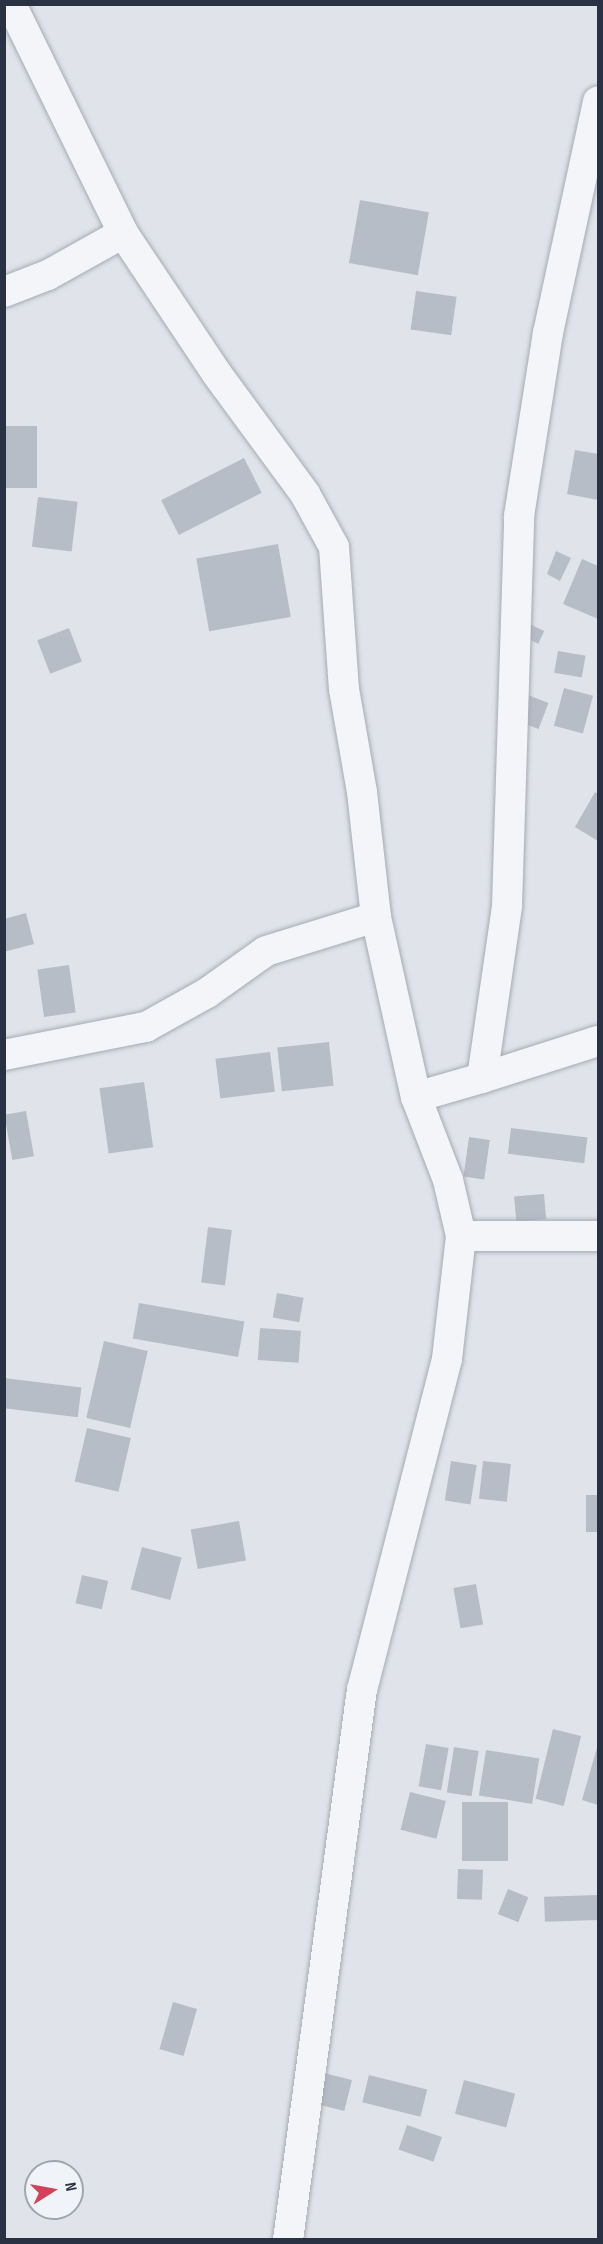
<!DOCTYPE html>
<html>
<head>
<meta charset="utf-8">
<style>
  body { margin:0 }
  #map { position:relative; width:603px; height:2244px; overflow:hidden; background:#e0e4ea; font-family:"Sofia Sans Condensed",sans-serif }
  div>[style] { position:absolute }
  .building>* { inset:0; background:#b7bdc7; transform-origin:0 0 }
  .roads { filter:drop-shadow(0 0 2px #a5abb4) drop-shadow(0 0 2px #a5abb4) }
  .minor>* { height:30px; margin:-15px; padding:0 15px; transform-origin:15px; border-radius:15px; background:#f3f5f8 }
  span { translate:-50% -50%; white-space:nowrap; text-align:center; line-height:1.15; -webkit-text-stroke:5px #f0f3f7; paint-order:stroke }
  .frame { position:absolute; inset:0; border:6px solid #283242; pointer-events:none }
  .north { position:absolute; left:24px; top:2160px; width:60px; height:60px; box-sizing:border-box; background:#f0f3f7; border:2px solid #a0a6af; border-radius:50%; rotate:79deg; font-size:16px; font-weight:700; line-height:24px; text-align:center; color:#283242 }
  .north::after { content:''; display:block; margin:auto; width:21px; height:27px; background:#d43f59; clip-path:polygon(50% 0,100% 100%,50% 72%,0 100%) }
</style>
</head>
<body>
<div id="map">
  <div class="building">
    <i style="left:360px;top:200px;width:70px;height:64px;rotate:10deg"></i>
    <i style="left:416px;top:291px;width:41px;height:39px;rotate:8deg"></i>
    <i style="left:4px;top:426px;width:33px;height:62px"></i>
    <i style="clip-path:polygon(575px 450px,598px 454px,598px 500px,567px 494px)"></i>
    <i style="left:244px;top:458px;width:39px;height:93px;rotate:63deg"></i>
    <i style="left:38px;top:497px;width:40px;height:50px;rotate:7deg"></i>
    <i style="left:278px;top:544px;width:74px;height:83px;rotate:80deg"></i>
    <i style="clip-path:polygon(556px 551px,571px 558px,560px 581px,547px 574px)"></i>
    <i style="clip-path:polygon(582px 559px,598px 566px,598px 619px,563px 604px)"></i>
    <i style="left:527px;top:623px;width:19px;height:14px;rotate:25deg"></i>
    <i style="left:69px;top:628px;width:36px;height:34px;rotate:69deg"></i>
    <i style="left:558px;top:651px;width:28px;height:22px;rotate:10deg"></i>
    <i style="left:564px;top:688px;width:30px;height:39px;rotate:15deg"></i>
    <i style="left:528px;top:695px;width:22px;height:28px;rotate:21deg"></i>
    <i style="clip-path:polygon(595px 792px,598px 794px,598px 841px,575px 827px)"></i>
    <i style="clip-path:polygon(26px 913px,34px 944px,4px 952px,4px 919px)"></i>
    <i style="left:69px;top:965px;width:48px;height:32px;rotate:82deg"></i>
    <i style="left:329px;top:1042px;width:44px;height:52px;rotate:84deg"></i>
    <i style="left:270px;top:1052px;width:40px;height:55px;rotate:83deg"></i>
    <i style="left:144px;top:1082px;width:66px;height:45px;rotate:82deg"></i>
    <i style="left:26px;top:1111px;width:46px;height:22px;rotate:80deg"></i>
    <i style="left:511px;top:1128px;width:77px;height:26px;rotate:7deg"></i>
    <i style="left:469px;top:1137px;width:21px;height:40px;rotate:8deg"></i>
    <i style="left:544px;top:1194px;width:25px;height:30px;rotate:85deg"></i>
    <i style="left:208px;top:1227px;width:24px;height:56px;rotate:7deg"></i>
    <i style="left:277px;top:1293px;width:27px;height:25px;rotate:10deg"></i>
    <i style="left:139px;top:1303px;width:107px;height:36px;rotate:10deg"></i>
    <i style="left:260px;top:1328px;width:41px;height:32px;rotate:4deg"></i>
    <i style="left:104px;top:1341px;width:45px;height:79px;rotate:13deg"></i>
    <i style="left:4px;top:1378px;width:78px;height:30px;rotate:7deg"></i>
    <i style="left:87px;top:1428px;width:45px;height:55px;rotate:13deg"></i>
    <i style="left:451px;top:1461px;width:26px;height:40px;rotate:9deg"></i>
    <i style="left:483px;top:1461px;width:28px;height:38px;rotate:6deg"></i>
    <i style="left:586px;top:1495px;width:12px;height:37px"></i>
    <i style="left:239px;top:1521px;width:40px;height:49px;rotate:80deg"></i>
    <i style="left:142px;top:1547px;width:41px;height:44px;rotate:15deg"></i>
    <i style="left:82px;top:1575px;width:27px;height:29px;rotate:13deg"></i>
    <i style="left:476px;top:1584px;width:41px;height:23px;rotate:80deg"></i>
    <i style="left:553px;top:1729px;width:29px;height:72px;rotate:14deg"></i>
    <i style="left:426px;top:1744px;width:23px;height:43px;rotate:10deg"></i>
    <i style="clip-path:polygon(598px 1744px,598px 1805px,582px 1800px)"></i>
    <i style="left:454px;top:1747px;width:25px;height:46px;rotate:9deg"></i>
    <i style="left:486px;top:1750px;width:54px;height:46px;rotate:9deg"></i>
    <i style="left:410px;top:1792px;width:37px;height:39px;rotate:14deg"></i>
    <i style="left:508px;top:1802px;width:59px;height:46px;rotate:90deg"></i>
    <i style="left:458px;top:1869px;width:25px;height:30px;rotate:2deg"></i>
    <i style="left:508px;top:1889px;width:22px;height:27px;rotate:22deg"></i>
    <i style="left:597px;top:1895px;width:25px;height:53px;rotate:88deg"></i>
    <i style="left:173px;top:2002px;width:25px;height:49px;rotate:16deg"></i>
    <i style="left:320px;top:2072px;width:33px;height:32px;rotate:14deg"></i>
    <i style="left:369px;top:2075px;width:60px;height:28px;rotate:14deg"></i>
    <i style="left:464px;top:2080px;width:53px;height:35px;rotate:15deg"></i>
    <i style="left:407px;top:2125px;width:37px;height:26px;rotate:19deg"></i>
  </div>
  <div class="roads">
    <div class="minor">
      <i style="left:11px;top:4px;width:255px;rotate:63.9deg"></i>
      <i style="left:123px;top:233px;width:169px;rotate:56.3deg"></i>
      <i style="left:217px;top:374px;width:149px;rotate:53.7deg"></i>
      <i style="left:305px;top:494px;width:60px;rotate:61.3deg"></i>
      <i style="left:334px;top:547px;width:142px;rotate:86deg"></i>
      <i style="left:344px;top:689px;width:105px;rotate:80.1deg"></i>
      <i style="left:362px;top:792px;width:126px;rotate:83.6deg"></i>
      <i style="left:376px;top:917px;width:184px;rotate:77.5deg"></i>
      <i style="left:416px;top:1097px;width:89px;rotate:68.9deg"></i>
      <i style="left:448px;top:1180px;width:57px;rotate:76.9deg"></i>
      <i style="left:461px;top:1236px;width:124px;rotate:96.5deg"></i>
      <i style="left:447px;top:1359px;width:341px;rotate:104.4deg"></i>
      <i style="left:362px;top:1689px;width:556px;rotate:97.65deg"></i>
      <i style="left:4px;top:292px;width:47px;rotate:-21.1deg"></i>
      <i style="left:48px;top:275px;width:86px;rotate:-29.2deg"></i>
      <i style="left:4px;top:1055px;width:145px;rotate:-11.2deg"></i>
      <i style="left:146px;top:1027px;width:70px;rotate:-29.1deg"></i>
      <i style="left:207px;top:993px;width:72px;rotate:-35.4deg"></i>
      <i style="left:266px;top:951px;width:115px;rotate:-17.2deg"></i>
      <i style="left:482px;top:1078px;width:122px;rotate:-17.7deg"></i>
      <i style="left:416px;top:1097px;width:69px;rotate:-16.1deg"></i>
      <i style="left:482px;top:1078px;width:174px;rotate:-81.7deg"></i>
      <i style="left:507px;top:906px;width:390px;rotate:-88.2deg"></i>
      <i style="left:519px;top:516px;width:185px;rotate:-81deg"></i>
      <i style="left:548px;top:333px;width:237px;rotate:-77.8deg"></i>
      <i style="left:461px;top:1236px;width:137px"></i>
    </div>
  </div>
  <div class="frame"></div>
  <div class="north">N</div>
</div>
</body>
</html>
